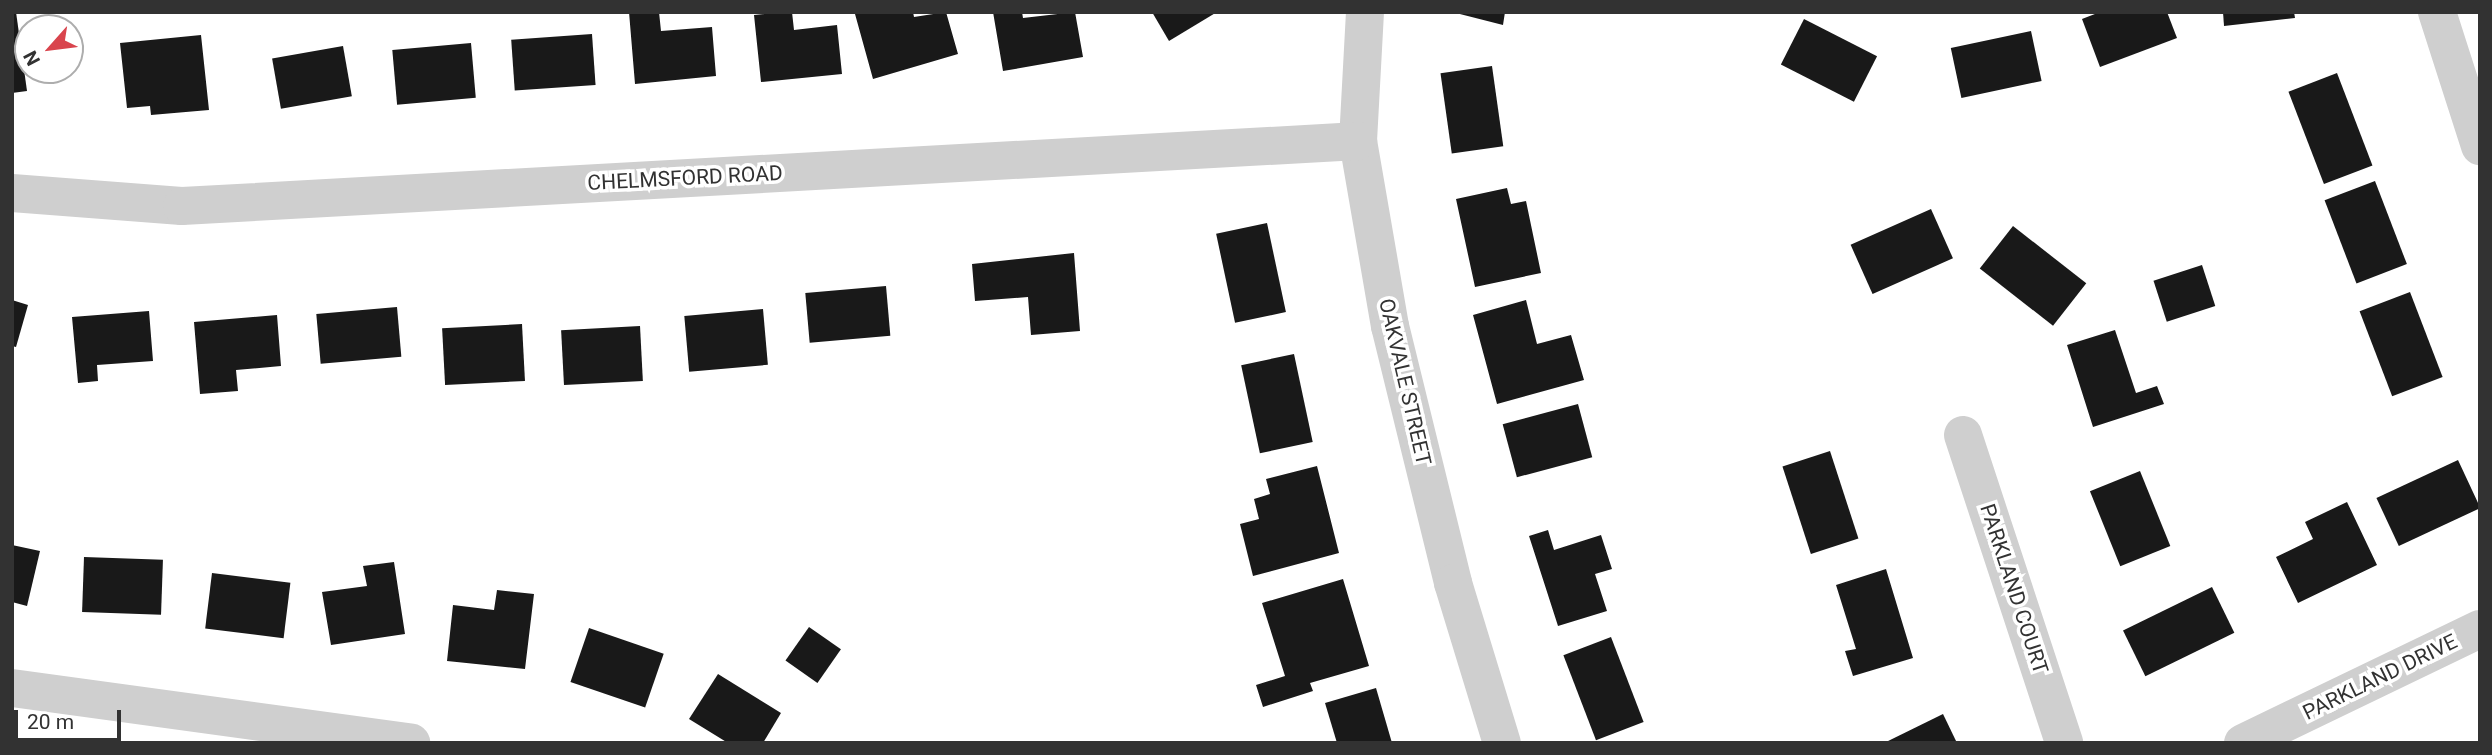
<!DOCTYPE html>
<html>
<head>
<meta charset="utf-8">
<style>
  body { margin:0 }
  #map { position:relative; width:2492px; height:755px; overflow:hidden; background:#fff; font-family:Roboto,sans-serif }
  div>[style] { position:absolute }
  .building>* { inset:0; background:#191919; transform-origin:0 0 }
  .minor>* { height:38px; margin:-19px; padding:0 19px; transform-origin:19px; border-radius:19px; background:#cfcfcf }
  span { translate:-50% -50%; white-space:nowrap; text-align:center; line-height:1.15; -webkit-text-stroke:7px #fff; paint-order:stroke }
  .street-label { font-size:21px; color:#323232 }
  .frame { position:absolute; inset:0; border:14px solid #323232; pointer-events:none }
  .north { position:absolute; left:14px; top:14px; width:70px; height:70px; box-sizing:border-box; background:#fff; border:2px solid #adadad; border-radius:50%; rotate:242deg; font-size:19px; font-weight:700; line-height:28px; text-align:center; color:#323232 }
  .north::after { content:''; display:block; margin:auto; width:24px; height:32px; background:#d9444d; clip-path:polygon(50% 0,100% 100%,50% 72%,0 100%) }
  .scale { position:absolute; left:14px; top:710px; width:107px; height:32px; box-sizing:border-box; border:4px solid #323232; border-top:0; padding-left:9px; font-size:21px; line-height:24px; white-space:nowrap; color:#323232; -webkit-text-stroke:5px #fff; paint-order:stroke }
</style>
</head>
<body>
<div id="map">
  <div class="building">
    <i style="clip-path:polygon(12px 12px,16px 12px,27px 91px,12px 93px)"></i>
    <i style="clip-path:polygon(629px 12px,659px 12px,661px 31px,712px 27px,716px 76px,635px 84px)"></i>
    <i style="clip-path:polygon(786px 12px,792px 12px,794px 30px,837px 25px,842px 74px,761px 82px,754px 15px)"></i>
    <i style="clip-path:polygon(913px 12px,914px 17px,946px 12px,958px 54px,873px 79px,855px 14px)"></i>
    <i style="clip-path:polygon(993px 12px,1022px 12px,1023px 18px,1075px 12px,1083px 57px,1003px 71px)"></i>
    <i style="clip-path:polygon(1152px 12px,1217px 12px,1169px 41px)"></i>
    <i style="clip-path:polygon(1452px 12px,1505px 12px,1503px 25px)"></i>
    <i style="clip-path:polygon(2100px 12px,2167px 12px,2177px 38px,2100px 67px,2082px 19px)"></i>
    <i style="clip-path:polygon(2223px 12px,2294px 12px,2295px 18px,2224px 26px)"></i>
    <i style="left:1804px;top:19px;width:82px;height:51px;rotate:27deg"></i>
    <i style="left:2031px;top:31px;width:51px;height:82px;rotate:78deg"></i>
    <i style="left:592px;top:34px;width:51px;height:81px;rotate:86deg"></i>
    <i style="clip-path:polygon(201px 35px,209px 110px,151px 115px,150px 106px,127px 108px,120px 43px)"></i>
    <i style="left:471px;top:43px;width:55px;height:79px;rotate:85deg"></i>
    <i style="left:343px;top:46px;width:51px;height:72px;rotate:80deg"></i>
    <i style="left:1492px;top:66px;width:81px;height:52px;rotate:82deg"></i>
    <i style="left:2337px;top:73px;width:99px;height:52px;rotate:69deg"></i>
    <i style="left:2375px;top:181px;width:89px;height:54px;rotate:69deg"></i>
    <i style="clip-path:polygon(1507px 188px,1511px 204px,1526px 201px,1541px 273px,1475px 287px,1456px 199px)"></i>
    <i style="left:1931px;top:209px;width:54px;height:88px;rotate:66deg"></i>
    <i style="left:1267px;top:223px;width:91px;height:52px;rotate:78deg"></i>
    <i style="left:2013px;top:226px;width:93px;height:54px;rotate:38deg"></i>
    <i style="clip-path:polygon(1074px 253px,1080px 331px,1031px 335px,1028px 297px,975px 301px,972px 264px)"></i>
    <i style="left:2202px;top:265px;width:43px;height:51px;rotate:72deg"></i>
    <i style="left:886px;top:286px;width:50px;height:81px;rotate:85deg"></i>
    <i style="left:2410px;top:292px;width:91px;height:54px;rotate:69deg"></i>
    <i style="clip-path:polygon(12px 300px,28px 305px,16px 347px,12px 346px)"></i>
    <i style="clip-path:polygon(1526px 300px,1537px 344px,1571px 335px,1584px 380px,1497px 404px,1473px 315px)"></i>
    <i style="left:397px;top:307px;width:50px;height:81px;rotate:85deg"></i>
    <i style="left:763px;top:309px;width:56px;height:79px;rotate:85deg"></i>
    <i style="clip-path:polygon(149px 311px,153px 361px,97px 365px,98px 381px,78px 383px,72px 317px)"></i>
    <i style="clip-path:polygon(277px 315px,281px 366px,236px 370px,238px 391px,200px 394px,194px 322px)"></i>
    <i style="left:522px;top:324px;width:57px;height:80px;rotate:87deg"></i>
    <i style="left:640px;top:326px;width:55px;height:79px;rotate:87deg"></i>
    <i style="clip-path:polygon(2115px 330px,2136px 393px,2157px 386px,2164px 404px,2093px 427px,2067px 345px)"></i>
    <i style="left:1294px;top:354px;width:90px;height:54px;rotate:78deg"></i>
    <i style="left:1578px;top:404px;width:55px;height:78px;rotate:75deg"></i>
    <i style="left:1830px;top:451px;width:92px;height:50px;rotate:72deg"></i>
    <i style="left:2458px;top:460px;width:53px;height:90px;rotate:65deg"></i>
    <i style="clip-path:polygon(1317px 466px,1339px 553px,1253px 576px,1240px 524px,1259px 519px,1254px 499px,1270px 494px,1266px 479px)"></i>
    <i style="left:2140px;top:471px;width:81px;height:54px;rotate:68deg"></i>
    <i style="clip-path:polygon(2347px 502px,2377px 565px,2298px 603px,2276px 557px,2313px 539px,2305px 522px)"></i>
    <i style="clip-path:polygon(1548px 530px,1554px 550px,1601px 535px,1612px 569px,1595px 574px,1607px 611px,1558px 626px,1529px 536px)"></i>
    <i style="clip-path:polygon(12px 545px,40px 551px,27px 606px,12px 602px)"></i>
    <i style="left:84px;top:557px;width:79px;height:55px;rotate:2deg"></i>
    <i style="clip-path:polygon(394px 562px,405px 634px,331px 645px,322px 592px,367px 586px,363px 566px)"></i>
    <i style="clip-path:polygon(1886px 569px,1913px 658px,1853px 676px,1845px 651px,1856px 649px,1836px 585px)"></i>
    <i style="left:212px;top:573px;width:79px;height:56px;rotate:7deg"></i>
    <i style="clip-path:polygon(1343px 579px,1369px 666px,1310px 683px,1313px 691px,1263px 707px,1256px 685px,1285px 676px,1262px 603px)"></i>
    <i style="left:2212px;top:587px;width:51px;height:99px;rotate:64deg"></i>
    <i style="clip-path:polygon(497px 590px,534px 594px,525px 669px,447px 661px,453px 605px,494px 610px)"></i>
    <i style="left:809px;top:627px;width:39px;height:41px;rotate:35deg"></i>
    <i style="left:589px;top:628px;width:79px;height:57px;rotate:19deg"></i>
    <i style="left:1611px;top:637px;width:91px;height:51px;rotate:69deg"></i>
    <i style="clip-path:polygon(718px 674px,781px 713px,763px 743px,728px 743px,689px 719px)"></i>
    <i style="clip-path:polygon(1376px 688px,1392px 743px,1337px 743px,1325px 703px)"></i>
    <i style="clip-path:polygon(1943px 714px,1957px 743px,1884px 743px)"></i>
  </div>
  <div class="minor">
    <i style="left:1365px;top:12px;width:129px;rotate:93.1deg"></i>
    <i style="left:1358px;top:141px;width:188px;rotate:80.2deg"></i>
    <i style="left:1390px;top:326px;width:265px;rotate:76.2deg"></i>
    <i style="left:1453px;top:583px;width:167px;rotate:73deg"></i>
    <i style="left:2437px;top:12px;width:141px;rotate:72.2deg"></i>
    <i style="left:12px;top:193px;width:170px;rotate:4.4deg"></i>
    <i style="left:182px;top:206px;width:1178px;rotate:-3.16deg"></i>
    <i style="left:1963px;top:435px;width:324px;rotate:71.8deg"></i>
    <i style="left:12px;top:688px;width:403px;rotate:7.8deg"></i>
    <i style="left:2243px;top:743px;width:263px;rotate:-25.7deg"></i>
  </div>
  <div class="street-label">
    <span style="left:685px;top:178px;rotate:-3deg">CHELMSFORD ROAD</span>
    <span style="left:1405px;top:382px;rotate:77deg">OAKVALE STREET</span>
    <span style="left:2014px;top:589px;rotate:72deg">PARKLAND COURT</span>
    <span style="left:2380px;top:677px;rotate:-26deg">PARKLAND DRIVE</span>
  </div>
  <div class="frame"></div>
  <div class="north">N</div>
  <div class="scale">20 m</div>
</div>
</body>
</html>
